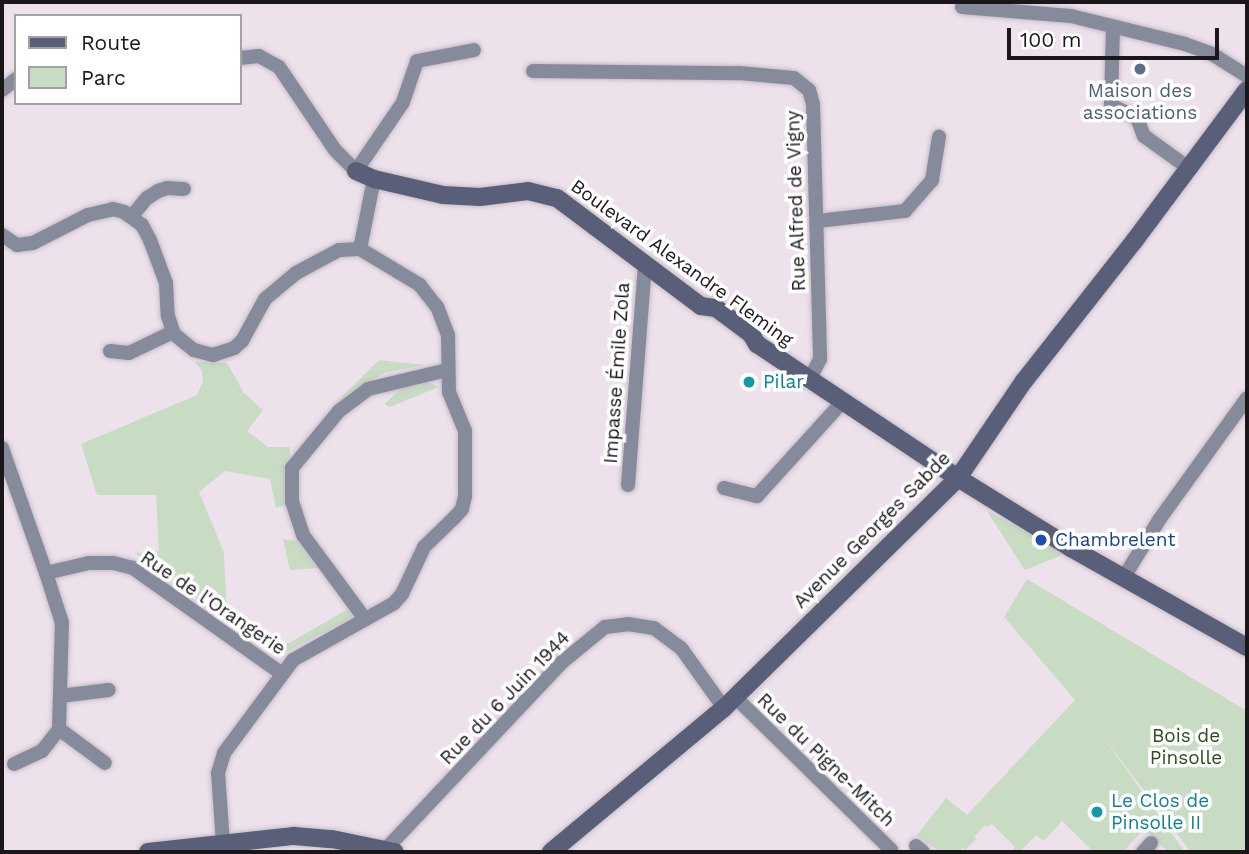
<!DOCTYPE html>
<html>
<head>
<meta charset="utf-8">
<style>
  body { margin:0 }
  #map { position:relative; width:1249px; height:854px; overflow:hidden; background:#ede2ec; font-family:"Work Sans",sans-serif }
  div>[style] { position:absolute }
  .green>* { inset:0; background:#c7dcc2 }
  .roads { filter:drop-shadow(0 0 2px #c7bdc6) drop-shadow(0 0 2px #c7bdc6) }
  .street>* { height:14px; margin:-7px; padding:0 7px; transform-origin:7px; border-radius:7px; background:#868b9c }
  .secondary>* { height:18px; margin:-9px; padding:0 9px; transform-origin:9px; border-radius:9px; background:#595f78 }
  .dots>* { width:19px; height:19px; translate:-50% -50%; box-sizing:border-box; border:4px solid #fff; border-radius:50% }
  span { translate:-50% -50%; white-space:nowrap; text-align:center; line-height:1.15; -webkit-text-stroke:7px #fff; paint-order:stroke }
  .service-label { font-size:19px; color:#4e5e75 }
  .street-label { font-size:19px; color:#1a161a }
  .culture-label { font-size:19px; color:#0d838f }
  .left { translate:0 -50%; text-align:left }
  .transit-label { font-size:19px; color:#164399 }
  .park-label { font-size:19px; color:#274e1c }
  .frame { position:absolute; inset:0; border:4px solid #1a161a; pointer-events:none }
  .legend { position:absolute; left:14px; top:14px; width:228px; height:91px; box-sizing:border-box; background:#fff; border:2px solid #a3a2a3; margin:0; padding:9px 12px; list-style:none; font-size:21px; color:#1a161a }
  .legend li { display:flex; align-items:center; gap:14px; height:35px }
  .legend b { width:35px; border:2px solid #a3a2a3 }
  .scale { position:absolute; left:1007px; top:28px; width:212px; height:32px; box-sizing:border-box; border:4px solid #1a161a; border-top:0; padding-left:9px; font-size:21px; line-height:24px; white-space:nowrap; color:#1a161a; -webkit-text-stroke:5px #fff; paint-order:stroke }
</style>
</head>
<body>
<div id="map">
  <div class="green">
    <i style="clip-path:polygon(379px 360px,424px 365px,384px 373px,335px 404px)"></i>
    <i style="clip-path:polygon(195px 362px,227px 363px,244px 393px,263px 410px,247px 431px,268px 447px,290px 447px,287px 505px,276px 508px,270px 479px,225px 471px,199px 492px,224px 552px,227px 621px,135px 553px,159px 551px,156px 495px,97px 495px,81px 444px,197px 395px,203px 381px,202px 371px)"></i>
    <i style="clip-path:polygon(425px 381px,439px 387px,390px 407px,384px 404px,401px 389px)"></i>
    <i style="clip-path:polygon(987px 511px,1067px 553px,1025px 570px)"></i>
    <i style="clip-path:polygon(283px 539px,302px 542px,319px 568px,290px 570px)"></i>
    <i style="clip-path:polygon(1027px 579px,1247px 711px,1247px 852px,1191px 852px,1101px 734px,1185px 852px,1168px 852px,1144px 829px,1123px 852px,1094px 852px,1062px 821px,1044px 841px,1036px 835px,1020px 852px,1011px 852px,1015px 847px,992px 824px,988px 827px,985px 825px,974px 837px,976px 839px,965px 850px,963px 848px,958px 852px,940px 852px,917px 835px,946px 798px,967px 815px,1075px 700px,1004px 617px)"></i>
    <i style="clip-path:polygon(348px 609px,355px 616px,278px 656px,260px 644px,277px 647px,289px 643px)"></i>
  </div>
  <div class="roads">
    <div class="street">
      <i style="left:962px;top:7px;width:109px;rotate:4.7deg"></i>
      <i style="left:1071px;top:16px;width:117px;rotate:13.8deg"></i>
      <i style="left:1185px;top:44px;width:29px;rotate:20deg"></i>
      <i style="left:1212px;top:54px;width:41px;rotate:32.2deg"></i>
      <i style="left:1113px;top:27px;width:78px;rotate:91.5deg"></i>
      <i style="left:1111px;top:105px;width:29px;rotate:27deg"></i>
      <i style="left:1137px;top:118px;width:19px;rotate:69deg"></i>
      <i style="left:1144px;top:136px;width:57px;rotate:35.7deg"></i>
      <i style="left:240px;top:58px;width:19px;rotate:-6deg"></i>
      <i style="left:259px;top:56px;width:23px;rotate:29deg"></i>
      <i style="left:279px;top:67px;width:100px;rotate:56deg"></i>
      <i style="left:335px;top:150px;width:30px;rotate:45deg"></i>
      <i style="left:356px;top:171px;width:83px;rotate:-55.7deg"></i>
      <i style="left:403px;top:102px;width:43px;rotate:-71.1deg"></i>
      <i style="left:417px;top:61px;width:58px;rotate:-10.9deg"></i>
      <i style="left:533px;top:71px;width:206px;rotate:0.6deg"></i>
      <i style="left:739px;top:73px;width:55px;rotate:5.2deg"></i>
      <i style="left:794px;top:78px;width:19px;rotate:39deg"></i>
      <i style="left:809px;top:90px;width:15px;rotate:74deg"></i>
      <i style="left:813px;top:104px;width:255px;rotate:88.4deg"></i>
      <i style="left:820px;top:359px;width:22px;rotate:117deg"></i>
      <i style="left:2px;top:90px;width:18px;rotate:-38deg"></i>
      <i style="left:131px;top:217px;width:25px;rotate:-50deg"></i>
      <i style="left:147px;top:198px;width:13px;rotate:-32deg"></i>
      <i style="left:158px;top:191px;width:9px;rotate:-18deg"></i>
      <i style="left:167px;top:188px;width:17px;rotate:3deg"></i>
      <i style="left:818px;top:221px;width:88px;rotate:-6.6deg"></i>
      <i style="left:905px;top:211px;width:41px;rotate:-48.9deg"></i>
      <i style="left:932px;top:180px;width:44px;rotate:-80.8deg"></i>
      <i style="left:2px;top:235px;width:18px;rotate:34deg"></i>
      <i style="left:17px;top:245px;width:16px;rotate:-7deg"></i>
      <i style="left:33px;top:243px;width:62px;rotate:-27deg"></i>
      <i style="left:88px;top:215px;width:26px;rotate:-13deg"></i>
      <i style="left:113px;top:209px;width:11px;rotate:15deg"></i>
      <i style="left:124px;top:212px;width:22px;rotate:36deg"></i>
      <i style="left:142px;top:225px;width:17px;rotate:62deg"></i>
      <i style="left:150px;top:240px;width:46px;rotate:69.6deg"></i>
      <i style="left:166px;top:283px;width:33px;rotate:87deg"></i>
      <i style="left:168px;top:316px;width:19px;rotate:72deg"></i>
      <i style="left:174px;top:334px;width:26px;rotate:39deg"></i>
      <i style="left:194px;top:350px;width:20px;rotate:15deg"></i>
      <i style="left:213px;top:355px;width:22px;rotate:-18deg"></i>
      <i style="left:234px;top:348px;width:11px;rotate:-41deg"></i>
      <i style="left:242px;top:341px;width:48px;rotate:-61.3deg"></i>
      <i style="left:265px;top:299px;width:40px;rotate:-40deg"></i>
      <i style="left:296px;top:273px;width:49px;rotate:-28.1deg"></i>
      <i style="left:339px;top:250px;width:21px;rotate:-3deg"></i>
      <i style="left:360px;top:249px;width:71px;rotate:-78.7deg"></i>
      <i style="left:110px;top:351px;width:19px;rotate:6deg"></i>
      <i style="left:129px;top:353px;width:49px;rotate:-25.5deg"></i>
      <i style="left:2px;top:448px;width:133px;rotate:70.6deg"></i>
      <i style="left:628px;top:485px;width:222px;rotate:-85.6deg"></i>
      <i style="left:724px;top:488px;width:34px;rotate:14deg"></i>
      <i style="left:757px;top:496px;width:128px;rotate:-47.8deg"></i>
      <i style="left:1124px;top:577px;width:67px;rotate:-58.4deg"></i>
      <i style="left:1159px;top:520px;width:150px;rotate:-54.2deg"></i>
      <i style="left:365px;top:619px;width:104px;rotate:-126.4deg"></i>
      <i style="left:303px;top:535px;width:35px;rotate:-108deg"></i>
      <i style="left:292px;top:502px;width:34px;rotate:-90deg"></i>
      <i style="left:292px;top:468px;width:74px;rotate:-50.5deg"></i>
      <i style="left:339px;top:411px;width:36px;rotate:-37deg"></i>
      <i style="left:368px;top:389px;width:81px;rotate:-13.5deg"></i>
      <i style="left:60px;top:696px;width:49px;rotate:-7deg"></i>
      <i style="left:735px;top:697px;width:219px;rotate:44.4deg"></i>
      <i style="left:59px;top:729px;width:57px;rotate:36.5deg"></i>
      <i style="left:14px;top:764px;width:31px;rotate:-25deg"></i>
      <i style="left:42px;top:751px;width:28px;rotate:-52deg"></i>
      <i style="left:59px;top:729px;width:106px;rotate:-88.4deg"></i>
      <i style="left:62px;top:623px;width:52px;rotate:-107.7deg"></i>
      <i style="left:46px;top:573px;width:44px;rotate:-13.1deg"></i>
      <i style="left:89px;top:563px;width:24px"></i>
      <i style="left:113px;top:563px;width:21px;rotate:14deg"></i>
      <i style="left:133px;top:568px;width:183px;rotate:35.4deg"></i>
      <i style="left:223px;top:844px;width:71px;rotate:-94deg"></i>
      <i style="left:218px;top:773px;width:21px;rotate:-73deg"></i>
      <i style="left:224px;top:753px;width:116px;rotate:-53.4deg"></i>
      <i style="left:293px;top:660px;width:116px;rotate:-29.4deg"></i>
      <i style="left:394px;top:603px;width:12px;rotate:-48deg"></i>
      <i style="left:402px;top:594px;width:52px;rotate:-64.9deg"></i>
      <i style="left:424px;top:547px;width:42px;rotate:-44deg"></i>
      <i style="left:454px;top:518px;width:12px;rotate:-48deg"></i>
      <i style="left:462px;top:509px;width:13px;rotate:-77deg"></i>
      <i style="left:465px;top:496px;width:65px;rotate:-90deg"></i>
      <i style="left:465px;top:431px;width:42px;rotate:-112.3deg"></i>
      <i style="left:449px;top:392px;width:57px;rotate:-91deg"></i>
      <i style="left:448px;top:335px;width:30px;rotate:-111deg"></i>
      <i style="left:437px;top:307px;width:28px;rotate:-128deg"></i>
      <i style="left:420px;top:285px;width:70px;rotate:-149deg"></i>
      <i style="left:916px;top:846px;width:9px;rotate:41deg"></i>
      <i style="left:385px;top:850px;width:257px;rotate:-46.7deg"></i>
      <i style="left:561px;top:663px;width:57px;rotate:-39.3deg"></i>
      <i style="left:605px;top:627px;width:23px;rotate:-7deg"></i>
      <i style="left:628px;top:624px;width:26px;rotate:9deg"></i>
      <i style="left:654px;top:628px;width:34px;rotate:37deg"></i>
      <i style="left:681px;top:648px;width:74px;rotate:54.4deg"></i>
      <i style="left:1143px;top:852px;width:12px;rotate:-48deg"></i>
    </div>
    <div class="secondary">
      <i style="left:356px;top:171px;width:20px;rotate:24deg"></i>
      <i style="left:374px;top:179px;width:71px;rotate:13.1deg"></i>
      <i style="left:443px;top:195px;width:37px;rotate:3deg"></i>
      <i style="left:480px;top:197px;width:48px;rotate:-7.1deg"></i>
      <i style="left:528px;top:191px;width:30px;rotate:14deg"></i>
      <i style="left:557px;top:198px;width:180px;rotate:36.9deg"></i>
      <i style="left:701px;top:306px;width:15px;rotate:8deg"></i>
      <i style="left:716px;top:308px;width:44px;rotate:36.6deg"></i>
      <i style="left:751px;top:334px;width:12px;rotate:59deg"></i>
      <i style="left:757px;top:344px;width:242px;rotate:33.7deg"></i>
      <i style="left:958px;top:478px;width:133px;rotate:31.8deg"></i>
      <i style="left:1071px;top:548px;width:202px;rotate:29.4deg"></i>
      <i style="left:148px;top:852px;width:147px;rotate:-6.3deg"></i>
      <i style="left:294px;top:836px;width:38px;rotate:5deg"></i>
      <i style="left:332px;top:839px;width:64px;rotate:11.7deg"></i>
      <i style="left:551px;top:852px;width:225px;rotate:-39.8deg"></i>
      <i style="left:724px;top:708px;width:328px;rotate:-44.5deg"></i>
      <i style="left:958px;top:478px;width:117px;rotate:-55.8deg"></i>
      <i style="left:1024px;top:381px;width:179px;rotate:-51.8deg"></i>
      <i style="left:1135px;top:240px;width:187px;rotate:-53.3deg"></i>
    </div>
  </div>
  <div class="dots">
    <i style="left:1140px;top:69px;background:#5c6f8a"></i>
    <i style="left:749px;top:382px;background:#0f9aa8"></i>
    <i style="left:1041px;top:540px;background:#1a4fb4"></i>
    <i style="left:1097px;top:812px;background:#0f9aa8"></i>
  </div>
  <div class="service-label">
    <span style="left:1140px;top:102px">Maison des<br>associations</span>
  </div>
  <div class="street-label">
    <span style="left:796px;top:201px;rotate:-92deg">Rue Alfred de Vigny</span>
    <span style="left:682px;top:263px;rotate:36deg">Boulevard Alexandre Fleming</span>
    <span style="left:617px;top:373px;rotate:-86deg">Impasse Émile Zola</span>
    <span style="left:872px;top:530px;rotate:-45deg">Avenue Georges Sabde</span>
    <span style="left:213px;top:603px;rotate:34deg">Rue de l'Orangerie</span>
    <span style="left:505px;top:698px;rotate:-46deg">Rue du 6 Juin 1944</span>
    <span style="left:826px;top:760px;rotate:44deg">Rue du Pigne-Mitch</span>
  </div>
  <div class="culture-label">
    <span class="left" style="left:763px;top:382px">Pilar</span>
    <span class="left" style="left:1111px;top:812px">Le Clos de<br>Pinsolle II</span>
  </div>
  <div class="transit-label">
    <span class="left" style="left:1055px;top:540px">Chambrelent</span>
  </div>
  <div class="park-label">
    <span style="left:1186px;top:747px">Bois de<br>Pinsolle</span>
  </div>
  <div class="frame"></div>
  <ul class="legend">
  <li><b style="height:9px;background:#595f78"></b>Route</li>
  <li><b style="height:19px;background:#c7dcc2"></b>Parc</li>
  </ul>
  <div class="scale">100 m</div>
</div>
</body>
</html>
